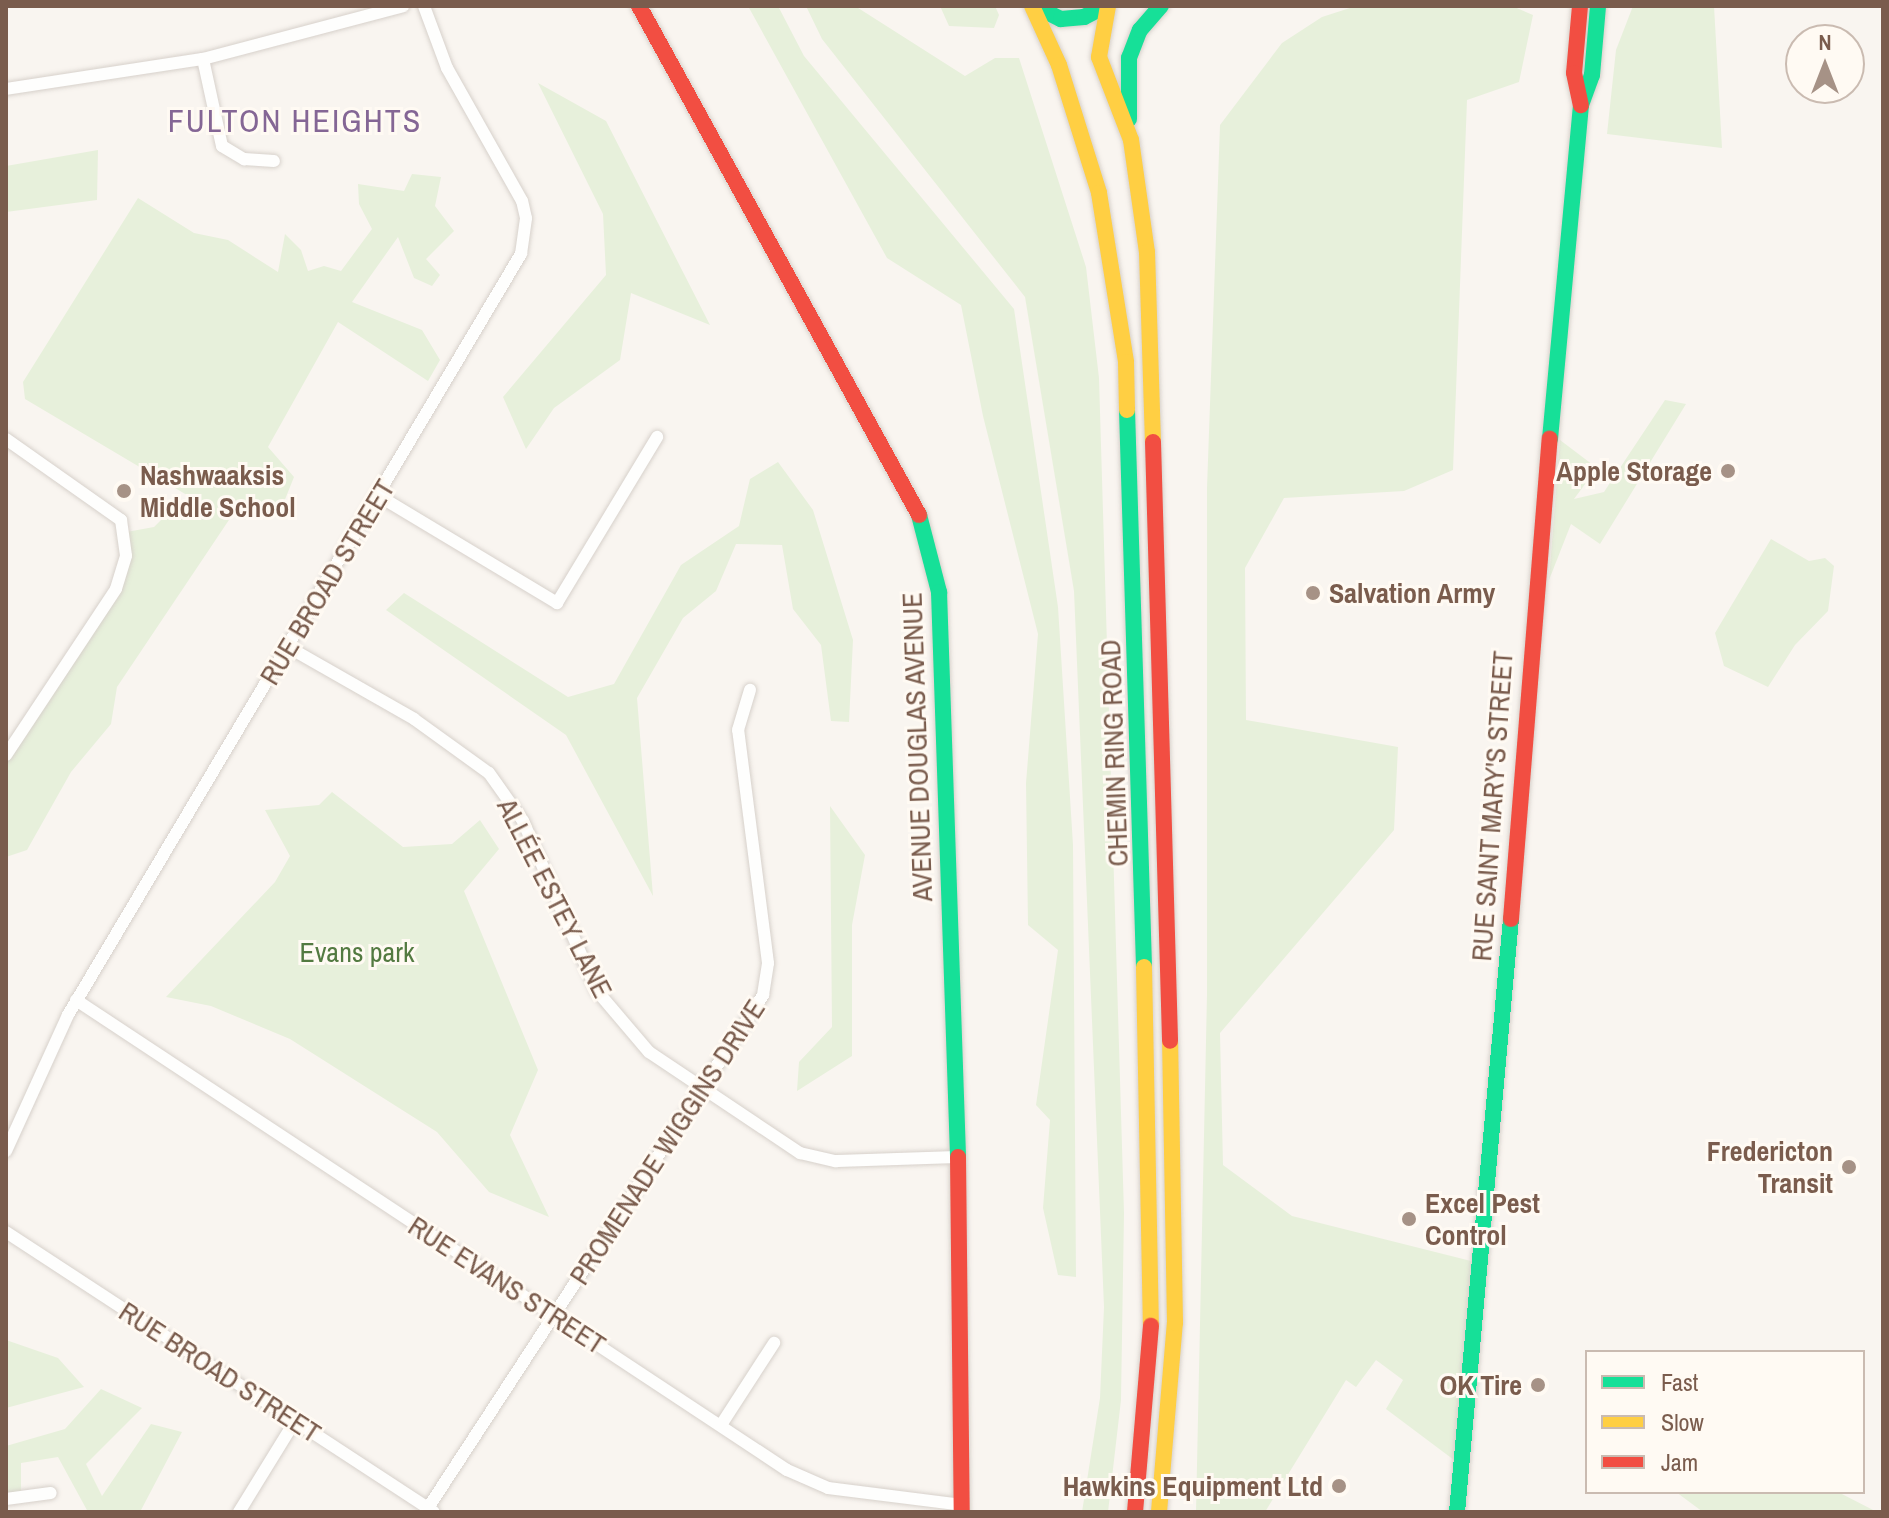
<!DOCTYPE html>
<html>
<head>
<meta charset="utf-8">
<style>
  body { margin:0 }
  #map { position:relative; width:1889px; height:1518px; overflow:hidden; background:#f9f5f0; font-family:"Archivo Narrow",sans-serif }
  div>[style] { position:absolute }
  .green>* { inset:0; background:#e7f0db }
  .roads { filter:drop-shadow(0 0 2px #d7d1cb) drop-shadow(0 0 2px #d7d1cb) }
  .street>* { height:12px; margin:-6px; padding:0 6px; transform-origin:6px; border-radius:6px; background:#fefefd }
  .fast>* { height:16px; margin:-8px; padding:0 8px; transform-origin:8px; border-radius:8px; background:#16e098 }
  .slow>* { height:16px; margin:-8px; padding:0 8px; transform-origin:8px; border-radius:8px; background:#ffcf43 }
  .jam>* { height:16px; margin:-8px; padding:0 8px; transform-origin:8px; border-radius:8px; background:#f24e42 }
  .dots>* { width:22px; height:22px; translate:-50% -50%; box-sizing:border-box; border:4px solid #fffaf3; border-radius:50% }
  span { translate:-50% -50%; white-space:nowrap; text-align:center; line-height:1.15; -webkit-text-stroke:6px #fffaf3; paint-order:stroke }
  .poi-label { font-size:28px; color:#7a5c4d; font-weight:700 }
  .right { translate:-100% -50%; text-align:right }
  .left { translate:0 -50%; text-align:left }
  .street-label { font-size:28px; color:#7a5c4d }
  .park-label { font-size:28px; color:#537a41 }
  .quarter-label { font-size:32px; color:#846695; letter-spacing:2px }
  .frame { position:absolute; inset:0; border:8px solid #7a5c4d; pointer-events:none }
  .legend { position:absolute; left:1585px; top:1350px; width:280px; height:144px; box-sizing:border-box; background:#fffaf3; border:2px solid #cabbb1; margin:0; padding:10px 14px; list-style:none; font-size:24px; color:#7a5c4d }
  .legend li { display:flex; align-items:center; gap:16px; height:40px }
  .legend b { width:40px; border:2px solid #cabbb1 }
  .north { position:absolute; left:1785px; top:24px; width:80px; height:80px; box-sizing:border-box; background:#fffaf3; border:2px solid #cabbb1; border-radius:50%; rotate:0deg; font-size:22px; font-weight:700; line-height:32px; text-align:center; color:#7a5c4d }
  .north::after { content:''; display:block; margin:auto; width:28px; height:36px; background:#a69286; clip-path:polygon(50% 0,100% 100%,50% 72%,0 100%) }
</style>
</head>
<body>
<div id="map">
  <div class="green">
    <i style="clip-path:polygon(748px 6px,778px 6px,804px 56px,1014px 309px,1058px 607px,1073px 845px,1076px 1277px,1058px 1275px,1043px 1208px,1050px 1120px,1036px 1105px,1058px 950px,1028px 925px,1026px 783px,1038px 634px,983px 416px,961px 305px,887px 258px)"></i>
    <i style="clip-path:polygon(806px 6px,855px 6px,965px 76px,995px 58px,1019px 58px,1086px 267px,1099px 378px,1124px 1213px,1121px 1400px,1108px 1512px,1082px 1512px,1100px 1398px,1104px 1307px,1074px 591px,1025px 297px,822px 39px)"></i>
    <i style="clip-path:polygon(940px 6px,995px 6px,999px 15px,994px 28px,949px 26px)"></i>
    <i style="clip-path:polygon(1356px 6px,1512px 6px,1533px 15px,1519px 82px,1467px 100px,1453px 470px,1404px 491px,1284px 498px,1245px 568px,1246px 720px,1398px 747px,1394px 830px,1220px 1033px,1223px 1165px,1292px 1216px,1479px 1263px,1462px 1466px,1386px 1409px,1403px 1380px,1376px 1360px,1356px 1387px,1346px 1380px,1265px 1512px,1196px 1512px,1207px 994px,1207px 488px,1220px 125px,1282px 43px,1322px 17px)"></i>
    <i style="clip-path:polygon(1633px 6px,1714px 6px,1722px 148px,1607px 134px,1616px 50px)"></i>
    <i style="clip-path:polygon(538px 83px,606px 121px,710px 325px,631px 293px,620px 360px,554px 408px,526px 449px,503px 397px,606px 275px,603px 214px)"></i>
    <i style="clip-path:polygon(98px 150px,97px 200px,6px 212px,6px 166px)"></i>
    <i style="clip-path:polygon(412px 174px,441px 177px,435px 206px,454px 231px,426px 259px,440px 275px,432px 286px,414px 278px,398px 237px,352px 302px,422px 330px,440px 360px,428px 381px,338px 322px,268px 447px,294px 477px,278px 517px,239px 505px,117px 687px,111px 724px,71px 772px,27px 850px,6px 857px,6px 755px,124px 572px,121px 533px,154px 527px,165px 516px,198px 517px,202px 504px,25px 399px,23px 382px,138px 198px,194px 233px,228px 240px,278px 272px,285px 234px,301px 250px,308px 271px,324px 266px,341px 271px,372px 229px,359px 204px,358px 184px,404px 191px)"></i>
    <i style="clip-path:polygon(1665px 400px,1686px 404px,1600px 544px,1571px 524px,1549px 580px,1560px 440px,1597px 468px,1574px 499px,1604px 492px)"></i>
    <i style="clip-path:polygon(778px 462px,813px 510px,853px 640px,849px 722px,831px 721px,821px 645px,793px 609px,782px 545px,736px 544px,716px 591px,683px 618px,637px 698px,653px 896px,566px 735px,386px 610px,404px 593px,568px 697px,614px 684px,681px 565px,739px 526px,750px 479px)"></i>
    <i style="clip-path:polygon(1771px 539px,1809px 561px,1825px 558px,1834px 566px,1828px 611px,1795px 645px,1768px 687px,1724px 666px,1715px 633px)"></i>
    <i style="clip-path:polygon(332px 792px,403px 847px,452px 844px,480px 820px,499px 849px,464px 891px,538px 1070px,510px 1135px,549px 1217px,489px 1192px,437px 1132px,290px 1039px,211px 1006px,166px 997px,275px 882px,290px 856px,265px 810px,319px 805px)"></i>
    <i style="clip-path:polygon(830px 806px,865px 855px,852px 925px,852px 1056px,797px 1091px,799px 1062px,832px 1027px)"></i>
    <i style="clip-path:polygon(6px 1340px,58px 1358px,84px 1387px,6px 1408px)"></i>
    <i style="clip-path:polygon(101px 1389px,142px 1408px,86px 1464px,102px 1496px,151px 1424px,182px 1432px,140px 1512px,88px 1512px,58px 1457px,21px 1463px,21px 1497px,6px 1499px,6px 1446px,65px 1429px)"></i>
    <i style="clip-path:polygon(1676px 1492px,1838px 1492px,1877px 1512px,1703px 1512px)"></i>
  </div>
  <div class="roads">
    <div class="street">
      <i style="left:203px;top:59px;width:89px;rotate:77.7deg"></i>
      <i style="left:222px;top:146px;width:26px;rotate:31deg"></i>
      <i style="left:244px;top:159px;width:30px;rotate:4deg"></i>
      <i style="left:6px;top:89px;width:199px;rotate:-8.7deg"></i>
      <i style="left:203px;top:59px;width:207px;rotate:-14.8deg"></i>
      <i style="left:6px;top:439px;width:141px;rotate:35.2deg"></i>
      <i style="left:121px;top:520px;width:36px;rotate:82deg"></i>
      <i style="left:126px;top:556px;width:34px;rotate:107deg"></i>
      <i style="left:116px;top:589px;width:199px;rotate:123.5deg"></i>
      <i style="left:379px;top:496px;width:208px;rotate:31deg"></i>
      <i style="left:557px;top:603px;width:194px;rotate:-58.9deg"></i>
      <i style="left:288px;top:647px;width:145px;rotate:29.7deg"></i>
      <i style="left:414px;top:719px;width:92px;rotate:35.8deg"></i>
      <i style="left:489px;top:773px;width:59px;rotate:54.7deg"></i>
      <i style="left:523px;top:821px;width:185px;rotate:66.5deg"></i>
      <i style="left:597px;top:991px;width:80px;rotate:49.6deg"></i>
      <i style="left:649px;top:1052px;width:182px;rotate:33.8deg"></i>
      <i style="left:800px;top:1153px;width:37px;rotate:13deg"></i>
      <i style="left:836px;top:1161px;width:122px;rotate:-1.9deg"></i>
      <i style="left:76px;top:1000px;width:852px;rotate:33.47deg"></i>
      <i style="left:787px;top:1470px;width:45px;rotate:23.7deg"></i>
      <i style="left:828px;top:1488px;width:135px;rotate:7.2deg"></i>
      <i style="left:6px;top:1151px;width:149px;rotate:-65.5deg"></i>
      <i style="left:68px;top:1015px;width:886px;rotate:-59.24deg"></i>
      <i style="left:521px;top:254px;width:36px;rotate:-82deg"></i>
      <i style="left:526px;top:218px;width:17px;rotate:-103deg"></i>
      <i style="left:522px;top:201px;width:153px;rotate:-119.4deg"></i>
      <i style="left:447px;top:68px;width:66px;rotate:-110.4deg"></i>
      <i style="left:6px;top:1232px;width:511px;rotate:33.19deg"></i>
      <i style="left:721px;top:1425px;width:98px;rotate:-57.1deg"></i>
      <i style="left:6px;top:1499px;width:45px;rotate:-7.6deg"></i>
      <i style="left:428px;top:1508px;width:613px;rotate:-56.85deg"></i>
      <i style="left:763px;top:995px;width:32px;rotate:-81deg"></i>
      <i style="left:768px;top:963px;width:235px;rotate:-97.3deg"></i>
      <i style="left:738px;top:730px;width:42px;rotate:-73.3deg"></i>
      <i style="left:239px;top:1512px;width:107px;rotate:-58.4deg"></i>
    </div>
    <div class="fast">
      <i style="left:1035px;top:6px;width:29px;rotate:27deg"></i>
      <i style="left:1061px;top:19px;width:23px;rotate:-5deg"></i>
      <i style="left:1084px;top:17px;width:25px;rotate:-27deg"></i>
      <i style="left:1129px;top:119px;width:61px;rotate:-90deg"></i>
      <i style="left:1129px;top:58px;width:30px;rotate:-69deg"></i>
      <i style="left:1140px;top:30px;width:32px;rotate:-49deg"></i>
      <i style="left:1127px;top:410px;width:557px;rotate:88.25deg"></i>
      <i style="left:1550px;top:439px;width:335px;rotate:-84.7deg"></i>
      <i style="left:1581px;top:105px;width:32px;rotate:-70deg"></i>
      <i style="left:1592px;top:75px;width:69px;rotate:-85deg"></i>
      <i style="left:919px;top:515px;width:80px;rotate:75.4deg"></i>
      <i style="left:939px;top:592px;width:565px;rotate:88.07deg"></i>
      <i style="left:1457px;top:1512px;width:595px;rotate:-84.8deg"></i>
    </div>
    <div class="slow">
      <i style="left:1032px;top:6px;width:65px;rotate:65.4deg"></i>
      <i style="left:1059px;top:65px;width:134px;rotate:72.6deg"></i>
      <i style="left:1099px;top:193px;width:171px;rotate:80.9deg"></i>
      <i style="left:1126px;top:362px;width:48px;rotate:88.8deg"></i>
      <i style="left:1108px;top:6px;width:52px;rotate:100deg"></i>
      <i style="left:1099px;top:57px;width:89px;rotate:68.9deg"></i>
      <i style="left:1131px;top:140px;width:113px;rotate:81.9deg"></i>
      <i style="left:1147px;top:252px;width:190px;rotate:88.2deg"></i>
      <i style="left:1144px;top:967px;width:359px;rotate:88.9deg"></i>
      <i style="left:1159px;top:1512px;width:190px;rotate:-85.2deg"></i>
      <i style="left:1175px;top:1323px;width:282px;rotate:-91deg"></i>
    </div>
    <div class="jam">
      <i style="left:639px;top:6px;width:581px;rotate:61.18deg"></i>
      <i style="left:1580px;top:6px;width:67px;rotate:95.1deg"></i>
      <i style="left:1574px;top:73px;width:33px;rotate:78deg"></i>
      <i style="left:1153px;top:442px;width:599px;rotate:88.37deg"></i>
      <i style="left:1511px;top:919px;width:482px;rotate:-85.4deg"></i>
      <i style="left:958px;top:1157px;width:355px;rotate:89.4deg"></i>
      <i style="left:1135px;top:1512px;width:187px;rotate:-85.1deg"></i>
    </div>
  </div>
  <div class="dots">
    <i style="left:1728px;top:471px;background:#a69286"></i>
    <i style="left:124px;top:491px;background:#a69286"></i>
    <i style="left:1313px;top:593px;background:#a69286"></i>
    <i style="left:1849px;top:1167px;background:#a69286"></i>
    <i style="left:1409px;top:1219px;background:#a69286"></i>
    <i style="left:1538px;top:1385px;background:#a69286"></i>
    <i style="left:1339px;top:1486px;background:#a69286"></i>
  </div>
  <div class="poi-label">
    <span class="right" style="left:1712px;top:471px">Apple Storage</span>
    <span class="left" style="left:140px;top:491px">Nashwaaksis<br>Middle School</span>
    <span class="left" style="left:1329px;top:593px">Salvation Army</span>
    <span class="right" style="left:1833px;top:1167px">Fredericton<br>Transit</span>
    <span class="left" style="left:1425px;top:1219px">Excel Pest<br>Control</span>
    <span class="right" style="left:1522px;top:1385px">OK Tire</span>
    <span class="right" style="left:1323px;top:1486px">Hawkins Equipment Ltd</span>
  </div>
  <div class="street-label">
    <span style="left:327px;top:582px;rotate:-59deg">RUE BROAD STREET</span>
    <span style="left:917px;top:747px;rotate:-92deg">AVENUE DOUGLAS AVENUE</span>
    <span style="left:1114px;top:753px;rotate:-92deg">CHEMIN RING ROAD</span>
    <span style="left:1492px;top:806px;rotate:-86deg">RUE SAINT MARY'S STREET</span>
    <span style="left:555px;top:898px;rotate:63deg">ALLÉE ESTEY LANE</span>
    <span style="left:667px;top:1142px;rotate:-57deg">PROMENADE WIGGINS DRIVE</span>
    <span style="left:507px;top:1285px;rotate:33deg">RUE EVANS STREET</span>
    <span style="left:220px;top:1372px;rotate:33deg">RUE BROAD STREET</span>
  </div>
  <div class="park-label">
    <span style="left:357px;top:952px">Evans park</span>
  </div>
  <div class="quarter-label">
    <span style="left:295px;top:121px">FULTON HEIGHTS</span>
  </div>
  <div class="frame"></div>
  <ul class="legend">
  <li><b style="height:10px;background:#16e098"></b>Fast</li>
  <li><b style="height:10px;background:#ffcf43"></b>Slow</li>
  <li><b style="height:10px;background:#f24e42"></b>Jam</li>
  </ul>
  <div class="north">N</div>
</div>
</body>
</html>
